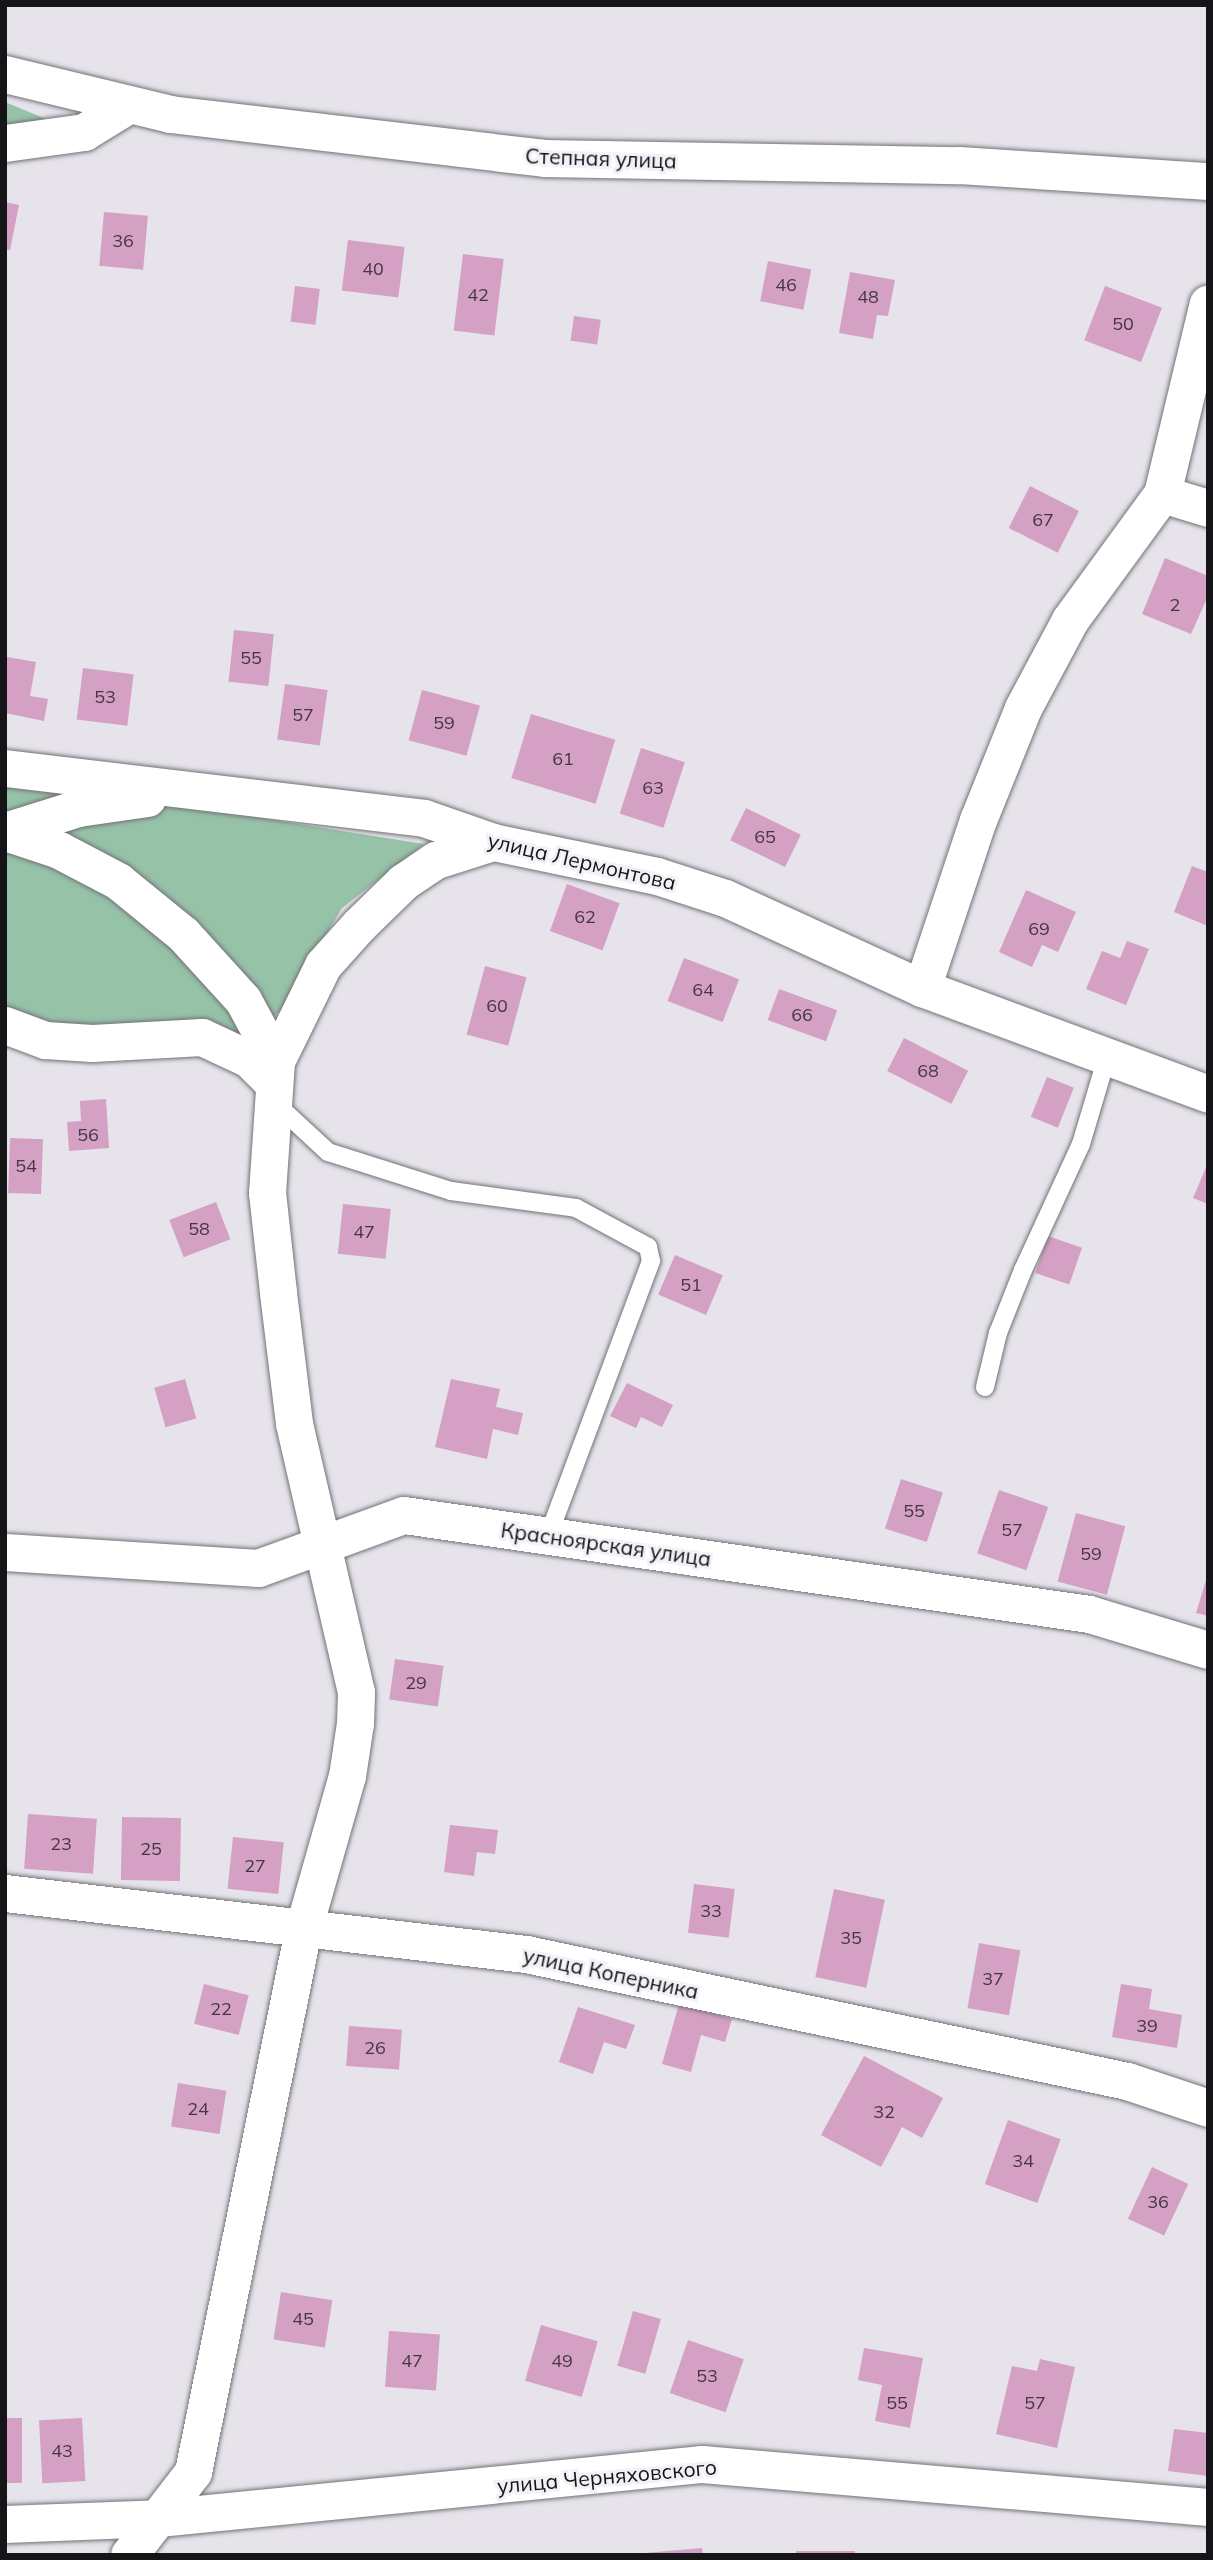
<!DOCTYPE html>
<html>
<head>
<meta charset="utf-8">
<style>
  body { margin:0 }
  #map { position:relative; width:1213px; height:2560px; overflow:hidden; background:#e6e3ea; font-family:Mulish,sans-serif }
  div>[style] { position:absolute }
  .green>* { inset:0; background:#96c2a8 }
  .building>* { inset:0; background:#d4a0c3; transform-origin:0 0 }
  .roads { filter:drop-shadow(0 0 2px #747278) drop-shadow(0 0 2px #747278) }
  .service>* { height:18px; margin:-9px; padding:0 9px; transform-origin:9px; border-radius:9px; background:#fff }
  .minor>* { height:37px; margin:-18.5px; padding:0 18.5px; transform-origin:18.5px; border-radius:18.5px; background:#fff }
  span { translate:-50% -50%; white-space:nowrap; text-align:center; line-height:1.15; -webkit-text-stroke:6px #f3f1f7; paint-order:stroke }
  .number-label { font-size:18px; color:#453741 }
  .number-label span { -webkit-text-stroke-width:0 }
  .street-label { font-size:21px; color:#151416 }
  .frame { position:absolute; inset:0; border:7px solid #151416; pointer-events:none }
</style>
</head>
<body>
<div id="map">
  <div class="green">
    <i style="clip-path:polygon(5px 102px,46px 119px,5px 125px)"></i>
    <i style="clip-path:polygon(5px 784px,60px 786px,424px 844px,342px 908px,281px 1010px,243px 1044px,42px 1022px,5px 1006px)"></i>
  </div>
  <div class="building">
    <i style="clip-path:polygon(5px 202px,19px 205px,10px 250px,5px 249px)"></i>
    <i style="left:104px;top:212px;width:44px;height:54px;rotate:5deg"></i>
    <i style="left:348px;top:240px;width:57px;height:51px;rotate:7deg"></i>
    <i style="left:463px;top:254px;width:41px;height:77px;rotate:7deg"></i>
    <i style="left:768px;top:261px;width:44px;height:41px;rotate:11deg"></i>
    <i style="clip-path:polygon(850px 272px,895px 280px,888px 316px,877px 315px,873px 339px,839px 333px)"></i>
    <i style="left:295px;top:286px;width:25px;height:36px;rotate:7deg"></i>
    <i style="left:1105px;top:286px;width:61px;height:58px;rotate:21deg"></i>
    <i style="left:574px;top:316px;width:27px;height:25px;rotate:8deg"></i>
    <i style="left:1030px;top:486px;width:55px;height:47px;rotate:27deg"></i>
    <i style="clip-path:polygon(1165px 558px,1208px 576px,1208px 596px,1191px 634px,1142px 614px)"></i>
    <i style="left:234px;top:630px;width:40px;height:52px;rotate:6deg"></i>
    <i style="clip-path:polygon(7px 657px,36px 662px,30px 696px,48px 699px,44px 721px,5px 713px)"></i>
    <i style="left:83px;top:668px;width:51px;height:52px;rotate:7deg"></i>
    <i style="left:285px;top:684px;width:43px;height:56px;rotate:8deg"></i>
    <i style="left:422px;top:690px;width:60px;height:52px;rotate:15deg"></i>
    <i style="left:531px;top:714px;width:88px;height:67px;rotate:17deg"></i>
    <i style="left:641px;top:748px;width:46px;height:69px;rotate:18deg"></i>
    <i style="left:746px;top:808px;width:61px;height:36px;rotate:26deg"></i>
    <i style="clip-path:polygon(1192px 866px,1208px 872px,1208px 926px,1174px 912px)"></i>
    <i style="left:567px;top:884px;width:56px;height:50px;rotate:20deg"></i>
    <i style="clip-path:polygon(1026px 890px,1076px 912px,1058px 952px,1042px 945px,1032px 967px,999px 952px)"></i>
    <i style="clip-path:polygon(1127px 941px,1149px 949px,1126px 1005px,1086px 989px,1102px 951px,1120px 958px)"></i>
    <i style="left:684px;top:958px;width:59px;height:46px;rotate:21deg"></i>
    <i style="left:485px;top:966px;width:43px;height:71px;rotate:15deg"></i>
    <i style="left:779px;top:989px;width:62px;height:33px;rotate:20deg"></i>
    <i style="left:904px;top:1038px;width:72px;height:37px;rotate:27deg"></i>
    <i style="left:1047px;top:1077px;width:29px;height:43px;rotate:22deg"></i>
    <i style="clip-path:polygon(106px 1099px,109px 1148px,69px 1151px,67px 1122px,81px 1121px,80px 1101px)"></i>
    <i style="left:10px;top:1138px;width:33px;height:55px;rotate:2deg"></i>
    <i style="clip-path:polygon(1208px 1163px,1208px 1204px,1193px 1198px)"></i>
    <i style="left:216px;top:1202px;width:40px;height:50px;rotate:69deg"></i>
    <i style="left:343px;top:1204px;width:48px;height:50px;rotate:6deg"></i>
    <i style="left:1048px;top:1236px;width:36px;height:39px;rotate:19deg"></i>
    <i style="left:675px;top:1255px;width:52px;height:43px;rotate:23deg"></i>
    <i style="left:185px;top:1379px;width:41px;height:32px;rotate:74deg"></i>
    <i style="clip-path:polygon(451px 1379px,500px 1389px,496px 1407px,523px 1413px,518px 1435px,493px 1429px,487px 1459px,435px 1447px)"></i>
    <i style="clip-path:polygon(627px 1383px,673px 1405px,662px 1427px,641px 1417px,636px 1428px,610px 1416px)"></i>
    <i style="left:901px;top:1479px;width:44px;height:52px;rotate:18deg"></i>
    <i style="left:999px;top:1490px;width:52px;height:67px;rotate:19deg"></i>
    <i style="left:1076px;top:1513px;width:51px;height:71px;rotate:15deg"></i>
    <i style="clip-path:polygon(1207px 1577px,1208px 1577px,1208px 1616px,1196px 1613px)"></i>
    <i style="left:395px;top:1659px;width:49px;height:41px;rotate:8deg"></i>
    <i style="left:28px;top:1814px;width:69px;height:55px;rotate:4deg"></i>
    <i style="left:122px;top:1817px;width:59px;height:63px;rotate:1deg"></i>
    <i style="clip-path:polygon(450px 1825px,498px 1830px,495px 1854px,477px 1852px,474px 1876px,444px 1872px)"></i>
    <i style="left:233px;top:1837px;width:51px;height:52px;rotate:6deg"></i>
    <i style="left:694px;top:1884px;width:41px;height:49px;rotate:7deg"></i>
    <i style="left:834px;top:1889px;width:52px;height:90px;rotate:12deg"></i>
    <i style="left:979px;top:1943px;width:42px;height:66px;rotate:10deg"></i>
    <i style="left:204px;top:1984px;width:46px;height:41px;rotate:14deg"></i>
    <i style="clip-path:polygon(1121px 1984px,1152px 1989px,1149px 2009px,1182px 2015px,1177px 2048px,1112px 2037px)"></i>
    <i style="clip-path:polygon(679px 2004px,732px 2019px,725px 2042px,701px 2035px,691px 2072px,662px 2064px)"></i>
    <i style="clip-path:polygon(578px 2007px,635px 2025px,626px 2049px,604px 2042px,593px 2074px,559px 2062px)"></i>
    <i style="left:349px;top:2026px;width:53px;height:40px;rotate:4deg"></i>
    <i style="clip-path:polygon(864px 2056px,943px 2098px,922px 2138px,902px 2127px,881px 2167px,821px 2135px)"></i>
    <i style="left:178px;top:2083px;width:49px;height:44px;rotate:9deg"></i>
    <i style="left:1008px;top:2120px;width:56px;height:68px;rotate:20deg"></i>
    <i style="left:1152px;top:2167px;width:40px;height:57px;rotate:25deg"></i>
    <i style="left:281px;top:2292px;width:52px;height:48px;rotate:9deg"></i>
    <i style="left:633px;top:2311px;width:29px;height:57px;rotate:16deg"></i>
    <i style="left:541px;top:2325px;width:59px;height:58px;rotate:16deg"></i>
    <i style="left:389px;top:2331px;width:51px;height:56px;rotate:4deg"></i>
    <i style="left:688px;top:2340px;width:59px;height:56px;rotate:19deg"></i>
    <i style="clip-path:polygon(864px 2348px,923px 2358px,910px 2428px,875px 2421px,882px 2385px,858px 2380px)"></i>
    <i style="clip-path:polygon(1040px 2359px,1075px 2367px,1057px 2448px,996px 2434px,1012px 2366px,1037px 2371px)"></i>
    <i style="left:5px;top:2418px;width:17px;height:65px"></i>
    <i style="left:82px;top:2418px;width:63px;height:43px;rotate:87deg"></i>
    <i style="clip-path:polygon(1174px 2429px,1208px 2433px,1208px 2476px,1168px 2471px)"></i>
    <i style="clip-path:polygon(702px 2548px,703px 2555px,645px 2555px,645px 2553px)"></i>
    <i style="left:796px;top:2551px;width:59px;height:4px"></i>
  </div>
  <div class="roads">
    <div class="service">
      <i style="left:275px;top:1103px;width:72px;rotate:42.8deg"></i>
      <i style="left:328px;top:1152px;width:129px;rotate:17.6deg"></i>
      <i style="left:451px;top:1191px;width:126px;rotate:7.7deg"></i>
      <i style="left:576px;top:1208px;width:82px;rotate:28.4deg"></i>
      <i style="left:648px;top:1247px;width:14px;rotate:78deg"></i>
      <i style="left:651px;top:1261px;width:294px;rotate:110.5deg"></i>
      <i style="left:985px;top:1387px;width:56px;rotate:-76.5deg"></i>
      <i style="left:998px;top:1333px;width:68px;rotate:-68.4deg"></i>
      <i style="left:1023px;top:1270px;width:139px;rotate:-65.3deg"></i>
      <i style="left:1081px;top:1144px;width:91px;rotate:-73.4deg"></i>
    </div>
    <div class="minor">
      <i style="left:5px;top:74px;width:170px;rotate:13.6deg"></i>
      <i style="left:170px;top:114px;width:377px;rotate:6.7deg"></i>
      <i style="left:544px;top:158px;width:415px;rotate:1deg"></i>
      <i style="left:959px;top:165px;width:250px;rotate:3.7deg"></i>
      <i style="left:5px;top:143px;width:80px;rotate:-7.9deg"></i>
      <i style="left:84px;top:132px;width:52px;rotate:-31.5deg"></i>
      <i style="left:1162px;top:494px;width:48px;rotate:16.9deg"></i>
      <i style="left:5px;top:768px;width:422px;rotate:6.8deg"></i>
      <i style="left:424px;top:818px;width:73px;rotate:19.2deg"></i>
      <i style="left:493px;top:842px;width:167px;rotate:11.7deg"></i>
      <i style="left:657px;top:876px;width:71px;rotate:17.9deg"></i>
      <i style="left:725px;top:898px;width:217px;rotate:24.6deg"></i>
      <i style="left:922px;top:988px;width:305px;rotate:20.3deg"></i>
      <i style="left:5px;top:831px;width:77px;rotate:-17.5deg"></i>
      <i style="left:78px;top:808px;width:70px;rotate:-8.2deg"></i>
      <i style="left:5px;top:832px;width:57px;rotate:18.4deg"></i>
      <i style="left:59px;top:850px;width:67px;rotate:27.7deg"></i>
      <i style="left:118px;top:881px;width:84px;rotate:39.2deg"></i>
      <i style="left:183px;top:934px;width:89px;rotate:47.7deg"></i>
      <i style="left:243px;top:1000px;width:69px;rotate:61.6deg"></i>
      <i style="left:922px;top:988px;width:177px;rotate:-71.6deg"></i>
      <i style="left:978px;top:820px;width:121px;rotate:-68.1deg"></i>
      <i style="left:1023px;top:708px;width:100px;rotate:-61.9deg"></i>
      <i style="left:1070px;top:620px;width:156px;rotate:-53.9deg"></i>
      <i style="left:1162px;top:494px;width:196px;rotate:-76.5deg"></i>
      <i style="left:5px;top:1025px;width:43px;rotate:20.6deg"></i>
      <i style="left:45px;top:1040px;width:47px;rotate:3.7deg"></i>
      <i style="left:92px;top:1043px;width:110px;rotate:-3.1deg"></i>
      <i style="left:202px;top:1037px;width:52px;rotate:25.1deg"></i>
      <i style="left:249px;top:1059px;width:35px;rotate:45deg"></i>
      <i style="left:5px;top:1552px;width:254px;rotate:3.6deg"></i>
      <i style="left:258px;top:1568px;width:155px;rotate:-20deg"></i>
      <i style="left:404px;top:1515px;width:692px;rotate:8.22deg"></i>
      <i style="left:1089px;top:1614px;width:124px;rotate:16.8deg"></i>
      <i style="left:5px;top:1893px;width:525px;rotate:6.68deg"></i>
      <i style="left:526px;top:1954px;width:614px;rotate:11.93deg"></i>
      <i style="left:1127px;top:2081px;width:85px;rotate:18.4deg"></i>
      <i style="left:5px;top:2524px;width:153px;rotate:-2.2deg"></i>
      <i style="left:158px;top:2518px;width:547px;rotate:-5.67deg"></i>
      <i style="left:702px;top:2464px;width:508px;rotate:4.86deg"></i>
      <i style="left:129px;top:2555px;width:105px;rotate:-52.4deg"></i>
      <i style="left:193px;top:2472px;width:553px;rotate:-78.53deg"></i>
      <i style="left:303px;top:1930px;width:160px;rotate:-74.1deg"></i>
      <i style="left:347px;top:1776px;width:54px;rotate:-81.4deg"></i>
      <i style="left:355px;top:1723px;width:31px;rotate:-88deg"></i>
      <i style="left:356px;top:1692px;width:276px;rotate:-103deg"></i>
      <i style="left:294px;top:1423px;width:132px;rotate:-97deg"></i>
      <i style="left:278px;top:1292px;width:100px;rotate:-96.3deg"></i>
      <i style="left:267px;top:1193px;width:132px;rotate:-86.1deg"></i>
      <i style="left:276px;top:1061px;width:107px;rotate:-63.9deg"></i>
      <i style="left:323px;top:965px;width:54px;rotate:-48deg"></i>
      <i style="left:359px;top:925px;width:62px;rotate:-44.3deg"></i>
      <i style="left:403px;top:882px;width:40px;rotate:-34deg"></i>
      <i style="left:436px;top:860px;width:60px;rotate:-17.5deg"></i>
    </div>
  </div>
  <div class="number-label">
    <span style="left:123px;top:241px">36</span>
    <span style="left:373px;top:269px">40</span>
    <span style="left:786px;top:285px">46</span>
    <span style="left:478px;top:295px">42</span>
    <span style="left:868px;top:297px">48</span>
    <span style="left:1123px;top:324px">50</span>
    <span style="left:1043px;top:520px">67</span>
    <span style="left:1175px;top:605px">2</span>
    <span style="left:251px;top:658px">55</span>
    <span style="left:105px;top:697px">53</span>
    <span style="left:303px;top:715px">57</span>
    <span style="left:444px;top:723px">59</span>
    <span style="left:563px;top:759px">61</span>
    <span style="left:653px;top:788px">63</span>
    <span style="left:765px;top:837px">65</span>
    <span style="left:585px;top:917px">62</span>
    <span style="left:1039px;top:929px">69</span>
    <span style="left:703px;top:990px">64</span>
    <span style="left:497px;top:1006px">60</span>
    <span style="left:802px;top:1015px">66</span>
    <span style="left:928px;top:1071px">68</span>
    <span style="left:88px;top:1135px">56</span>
    <span style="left:26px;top:1166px">54</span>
    <span style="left:199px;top:1229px">58</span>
    <span style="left:364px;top:1232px">47</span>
    <span style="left:691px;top:1285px">51</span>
    <span style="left:914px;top:1511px">55</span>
    <span style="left:1012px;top:1530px">57</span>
    <span style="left:1091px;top:1554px">59</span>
    <span style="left:416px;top:1683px">29</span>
    <span style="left:61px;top:1844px">23</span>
    <span style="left:151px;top:1849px">25</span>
    <span style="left:255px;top:1866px">27</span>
    <span style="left:711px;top:1911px">33</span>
    <span style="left:851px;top:1938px">35</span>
    <span style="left:993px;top:1979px">37</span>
    <span style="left:221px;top:2009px">22</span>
    <span style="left:1147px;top:2026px">39</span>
    <span style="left:375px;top:2048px">26</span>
    <span style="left:198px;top:2109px">24</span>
    <span style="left:884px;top:2112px">32</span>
    <span style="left:1023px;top:2161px">34</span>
    <span style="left:1158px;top:2202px">36</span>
    <span style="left:303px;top:2319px">45</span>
    <span style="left:412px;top:2361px">47</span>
    <span style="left:562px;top:2361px">49</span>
    <span style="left:707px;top:2376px">53</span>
    <span style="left:897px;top:2403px">55</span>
    <span style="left:1035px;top:2403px">57</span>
    <span style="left:62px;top:2451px">43</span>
  </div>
  <div class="street-label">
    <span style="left:601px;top:158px;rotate:2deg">Степная улица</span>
    <span style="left:582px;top:861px;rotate:13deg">улица Лермонтова</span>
    <span style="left:606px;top:1544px;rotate:8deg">Красноярская улица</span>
    <span style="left:611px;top:1973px;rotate:12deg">улица Коперника</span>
    <span style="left:607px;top:2476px;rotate:-5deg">улица Черняховского</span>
  </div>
  <div class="frame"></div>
</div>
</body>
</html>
